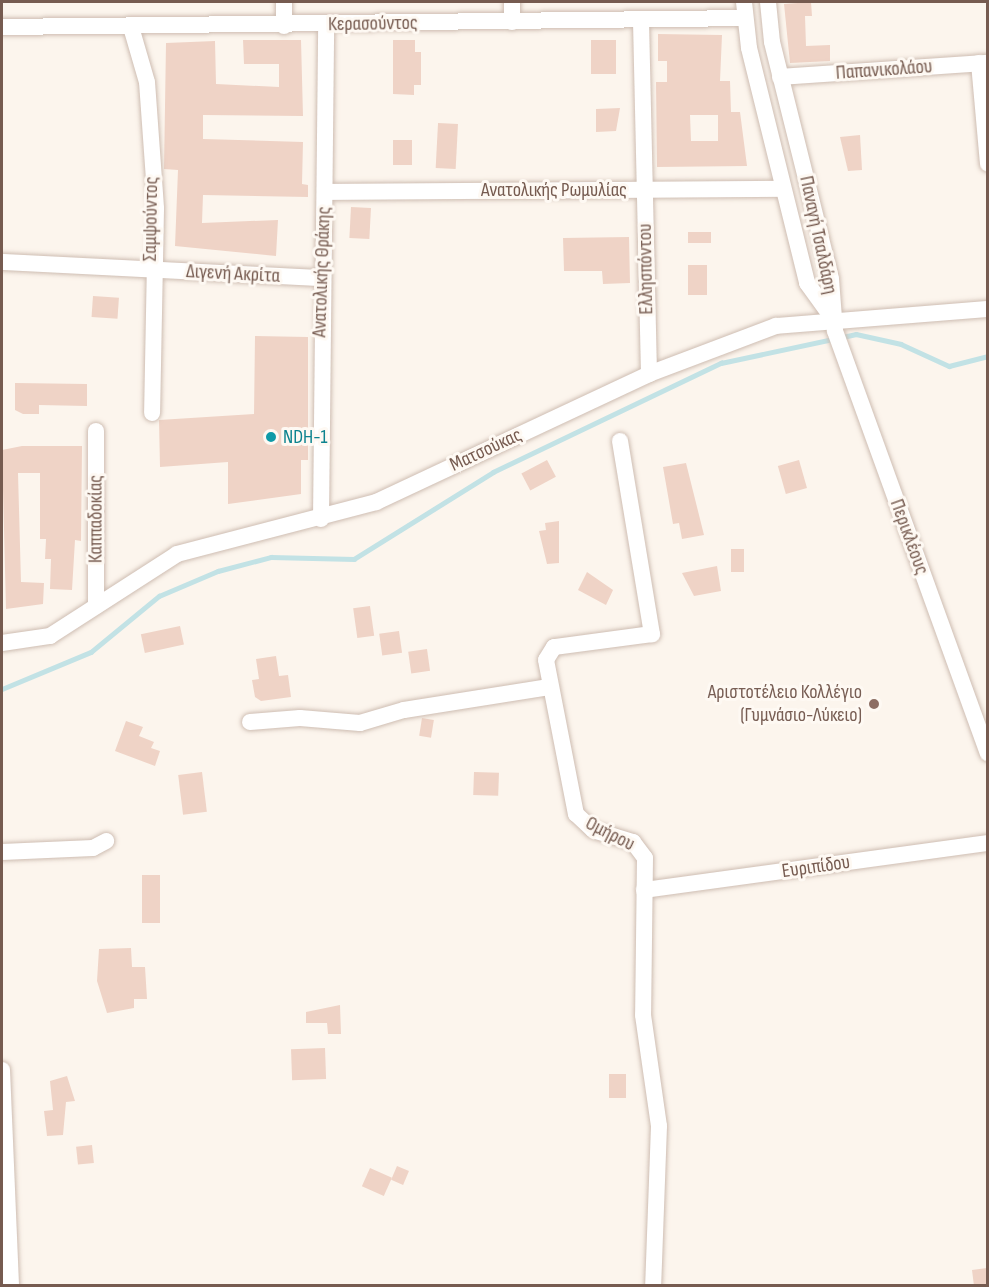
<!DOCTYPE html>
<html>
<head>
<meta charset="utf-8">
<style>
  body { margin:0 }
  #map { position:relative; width:989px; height:1287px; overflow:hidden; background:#fcf5ed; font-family:"Sofia Sans Condensed",sans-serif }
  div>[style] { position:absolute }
  .stream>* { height:4.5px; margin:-2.25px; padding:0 2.25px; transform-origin:2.25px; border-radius:2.25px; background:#c2e2e5 }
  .building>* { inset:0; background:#efd3c6; transform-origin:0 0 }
  .roads { filter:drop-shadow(0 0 2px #cebdb2) drop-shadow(0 0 2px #cebdb2) }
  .minor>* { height:16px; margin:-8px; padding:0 8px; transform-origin:8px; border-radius:8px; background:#fff }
  .dots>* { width:16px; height:16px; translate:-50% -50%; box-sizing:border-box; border:3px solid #fef9f3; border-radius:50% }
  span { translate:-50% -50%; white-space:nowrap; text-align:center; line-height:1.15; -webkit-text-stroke:6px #fef9f3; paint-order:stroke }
  .street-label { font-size:20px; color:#765b50 }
  .culture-label { font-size:20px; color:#0d838f }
  .left { translate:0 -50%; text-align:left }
  .education-label { font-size:20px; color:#785e54 }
  .right { translate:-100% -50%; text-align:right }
  .frame { position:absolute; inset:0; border:3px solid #765b50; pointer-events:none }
</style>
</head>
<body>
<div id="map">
  <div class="stream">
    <i style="left:2px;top:689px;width:96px;rotate:-22.6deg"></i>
    <i style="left:91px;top:652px;width:88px;rotate:-39.5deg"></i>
    <i style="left:159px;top:596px;width:64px;rotate:-23deg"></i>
    <i style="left:218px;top:571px;width:55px;rotate:-14.8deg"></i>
    <i style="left:271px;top:557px;width:83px;rotate:1.4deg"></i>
    <i style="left:354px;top:559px;width:164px;rotate:-32deg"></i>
    <i style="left:493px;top:472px;width:253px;rotate:-25.6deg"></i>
    <i style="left:721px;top:363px;width:138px;rotate:-12.1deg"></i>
    <i style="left:856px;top:334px;width:46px;rotate:12.5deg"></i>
    <i style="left:901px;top:344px;width:53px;rotate:24.6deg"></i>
    <i style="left:949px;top:366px;width:40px;rotate:-14.4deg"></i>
  </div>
  <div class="building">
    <i style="clip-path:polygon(811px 2px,812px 16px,805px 16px,806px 46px,830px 45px,830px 61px,790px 63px,784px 4px)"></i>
    <i style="clip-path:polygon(evenodd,658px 34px,722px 35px,720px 81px,730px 81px,731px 112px,740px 112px,747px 166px,657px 167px,656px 82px,667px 82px,667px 61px,658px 61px,658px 34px,690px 115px,718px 115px,718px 141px,691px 141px,690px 115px)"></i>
    <i style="clip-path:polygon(243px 40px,301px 40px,303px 116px,203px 115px,203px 139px,303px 142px,302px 184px,308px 185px,308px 197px,203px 195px,202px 223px,278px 220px,276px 256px,175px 246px,178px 170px,164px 169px,166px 43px,215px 41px,216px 84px,279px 87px,279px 64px,244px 64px)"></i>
    <i style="clip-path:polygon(393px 40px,415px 40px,415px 52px,421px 52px,421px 85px,414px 85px,414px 95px,393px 94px)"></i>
    <i style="left:591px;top:40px;width:25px;height:34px"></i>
    <i style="clip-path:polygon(620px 108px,616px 131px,596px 132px,596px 109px)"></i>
    <i style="left:458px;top:124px;width:45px;height:20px;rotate:93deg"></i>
    <i style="clip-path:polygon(860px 135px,862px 170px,848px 171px,840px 137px)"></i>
    <i style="left:393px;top:140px;width:19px;height:25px"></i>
    <i style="left:351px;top:207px;width:20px;height:31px;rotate:3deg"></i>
    <i style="left:688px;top:232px;width:23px;height:11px"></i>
    <i style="clip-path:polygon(629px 237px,630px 283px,603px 284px,602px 271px,564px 271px,563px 238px)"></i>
    <i style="left:707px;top:265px;width:30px;height:19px;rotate:90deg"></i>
    <i style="left:93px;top:296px;width:26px;height:21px;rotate:4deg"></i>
    <i style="clip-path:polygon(255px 336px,308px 337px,308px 460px,301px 460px,301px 494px,228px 504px,228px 462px,160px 467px,159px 420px,254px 414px)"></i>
    <i style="clip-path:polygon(15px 383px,87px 384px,87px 406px,39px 405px,39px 414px,23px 414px,15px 410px)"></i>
    <i style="clip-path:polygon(22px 446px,82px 446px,81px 541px,75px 540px,72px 590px,50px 589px,51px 559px,45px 559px,46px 539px,40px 539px,40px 473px,18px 473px,21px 582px,44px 583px,43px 604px,6px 609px,2px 450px)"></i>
    <i style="left:547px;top:460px;width:19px;height:29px;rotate:62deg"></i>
    <i style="left:799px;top:460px;width:29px;height:22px;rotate:74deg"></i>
    <i style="clip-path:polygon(686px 463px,704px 535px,682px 539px,679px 523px,673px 524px,663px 467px)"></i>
    <i style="clip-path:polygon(559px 521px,559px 563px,547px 564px,539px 531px,546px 530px,545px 523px)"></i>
    <i style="left:731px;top:549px;width:13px;height:23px"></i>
    <i style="clip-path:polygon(717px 566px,721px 591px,694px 596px,682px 573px)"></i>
    <i style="clip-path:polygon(587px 572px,613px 590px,606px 605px,578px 590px)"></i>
    <i style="left:370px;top:606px;width:30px;height:17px;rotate:82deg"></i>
    <i style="left:180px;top:626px;width:19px;height:40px;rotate:78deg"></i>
    <i style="left:399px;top:631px;width:22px;height:20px;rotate:82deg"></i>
    <i style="left:427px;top:649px;width:22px;height:19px;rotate:82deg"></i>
    <i style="clip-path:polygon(276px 656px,279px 676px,288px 675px,291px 697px,261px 701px,255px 697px,252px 680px,259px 679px,256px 659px)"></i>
    <i style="left:422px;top:718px;width:12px;height:18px;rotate:9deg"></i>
    <i style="clip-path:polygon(126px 721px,143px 727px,139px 736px,154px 742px,151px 748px,160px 751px,155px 766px,115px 751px)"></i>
    <i style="left:202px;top:772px;width:40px;height:24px;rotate:83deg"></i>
    <i style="left:474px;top:772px;width:25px;height:23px;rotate:2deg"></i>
    <i style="left:142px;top:875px;width:18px;height:48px"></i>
    <i style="clip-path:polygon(131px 948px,132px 967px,145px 967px,147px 999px,134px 999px,134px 1008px,107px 1013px,97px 981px,99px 949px)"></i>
    <i style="clip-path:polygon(340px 1005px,341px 1034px,328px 1034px,327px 1023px,306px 1023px,306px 1012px)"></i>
    <i style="left:325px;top:1048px;width:31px;height:34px;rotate:88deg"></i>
    <i style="left:609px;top:1074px;width:17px;height:24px"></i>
    <i style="clip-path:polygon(67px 1076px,75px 1101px,66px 1102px,63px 1135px,47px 1136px,44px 1111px,53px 1110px,50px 1081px)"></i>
    <i style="left:92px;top:1145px;width:18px;height:16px;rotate:84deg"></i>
    <i style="left:397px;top:1166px;width:13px;height:15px;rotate:23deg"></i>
    <i style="left:370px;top:1168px;width:24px;height:20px;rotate:24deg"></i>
    <i style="clip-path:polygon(987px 1268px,987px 1286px,974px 1286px,972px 1270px)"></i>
  </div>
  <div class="roads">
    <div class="minor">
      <i style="left:284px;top:2px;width:24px;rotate:90deg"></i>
      <i style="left:512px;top:2px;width:20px;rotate:90deg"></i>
      <i style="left:744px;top:2px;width:46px;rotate:83.8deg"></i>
      <i style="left:749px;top:48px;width:242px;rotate:76.1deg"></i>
      <i style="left:807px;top:283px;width:44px;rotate:54.2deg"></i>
      <i style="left:768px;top:2px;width:40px;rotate:84.3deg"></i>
      <i style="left:772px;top:42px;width:244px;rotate:76deg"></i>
      <i style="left:831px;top:279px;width:52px;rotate:85.6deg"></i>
      <i style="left:835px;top:331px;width:449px;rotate:70.1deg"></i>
      <i style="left:641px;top:21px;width:353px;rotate:88.7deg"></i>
      <i style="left:2px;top:27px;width:743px;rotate:-0.69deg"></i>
      <i style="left:131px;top:27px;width:57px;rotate:73.8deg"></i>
      <i style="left:147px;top:82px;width:127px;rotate:85.9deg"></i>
      <i style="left:156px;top:209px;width:204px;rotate:91.1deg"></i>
      <i style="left:979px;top:63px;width:101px;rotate:84.9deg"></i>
      <i style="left:780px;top:77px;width:208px;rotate:-3.9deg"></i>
      <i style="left:325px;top:192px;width:458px;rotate:-0.4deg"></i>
      <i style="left:2px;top:262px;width:319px;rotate:2.9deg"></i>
      <i style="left:620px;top:441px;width:196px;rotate:80.6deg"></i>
      <i style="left:652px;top:634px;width:99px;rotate:172.4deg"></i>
      <i style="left:554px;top:647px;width:15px;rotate:122deg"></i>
      <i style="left:546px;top:660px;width:157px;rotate:79deg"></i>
      <i style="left:576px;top:814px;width:23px;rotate:43deg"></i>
      <i style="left:593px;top:830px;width:42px;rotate:16.7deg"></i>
      <i style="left:633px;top:842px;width:20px;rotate:53deg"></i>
      <i style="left:645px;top:858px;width:157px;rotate:90.7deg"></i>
      <i style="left:643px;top:1015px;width:112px;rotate:81.8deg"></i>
      <i style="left:659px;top:1126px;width:160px;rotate:92.1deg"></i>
      <i style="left:321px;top:519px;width:494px;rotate:-89.4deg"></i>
      <i style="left:96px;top:606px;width:175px;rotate:-90deg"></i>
      <i style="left:2px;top:643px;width:49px;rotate:-8.3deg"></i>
      <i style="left:50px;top:636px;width:151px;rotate:-32.8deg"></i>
      <i style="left:177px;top:554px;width:206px;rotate:-14.6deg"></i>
      <i style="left:376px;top:502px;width:302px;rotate:-25.1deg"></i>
      <i style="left:649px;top:374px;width:136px;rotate:-20.7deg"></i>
      <i style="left:776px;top:326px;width:213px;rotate:-4.6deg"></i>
      <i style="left:250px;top:722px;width:50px;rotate:-4.6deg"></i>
      <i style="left:300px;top:718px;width:60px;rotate:4.8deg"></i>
      <i style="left:360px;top:723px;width:46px;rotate:-16.5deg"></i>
      <i style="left:404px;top:710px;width:147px;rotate:-9deg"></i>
      <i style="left:2px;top:852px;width:91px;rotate:-2.5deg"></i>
      <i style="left:93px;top:848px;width:15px;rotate:-28deg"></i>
      <i style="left:644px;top:890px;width:347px;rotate:-7.8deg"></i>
      <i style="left:2px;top:1070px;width:216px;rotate:87.6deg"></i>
    </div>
  </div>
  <div class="dots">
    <i style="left:271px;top:437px;background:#0f9aa8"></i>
    <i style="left:874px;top:704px;background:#8d6e63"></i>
  </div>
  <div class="street-label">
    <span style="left:373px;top:24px;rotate:-1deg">Κερασούντος</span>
    <span style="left:884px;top:70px;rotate:-4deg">Παπανικολάου</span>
    <span style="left:554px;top:190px">Ανατολικής Ρωμυλίας</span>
    <span style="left:151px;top:219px;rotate:-89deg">Σαμψούντος</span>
    <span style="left:818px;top:235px;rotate:78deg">Παναγή Τσαλδάρη</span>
    <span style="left:646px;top:269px;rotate:-91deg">Ελλησπόντου</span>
    <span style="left:322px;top:272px;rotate:-88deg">Ανατολικής Θράκης</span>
    <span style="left:233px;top:274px;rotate:3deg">Διγενή Ακρίτα</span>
    <span style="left:486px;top:450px;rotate:-25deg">Ματσούκας</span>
    <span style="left:96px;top:519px;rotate:-90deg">Καππαδοκίας</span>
    <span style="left:909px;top:537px;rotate:70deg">Περικλέους</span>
    <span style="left:610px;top:834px;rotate:27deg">Ομήρου</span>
    <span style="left:816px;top:867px;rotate:-8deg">Ευριπίδου</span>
  </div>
  <div class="culture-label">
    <span class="left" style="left:283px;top:437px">NDH-1</span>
  </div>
  <div class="education-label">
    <span class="right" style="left:862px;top:704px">Αριστοτέλειο Κολλέγιο<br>(Γυμνάσιο-Λύκειο)</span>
  </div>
  <div class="frame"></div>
</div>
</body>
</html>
